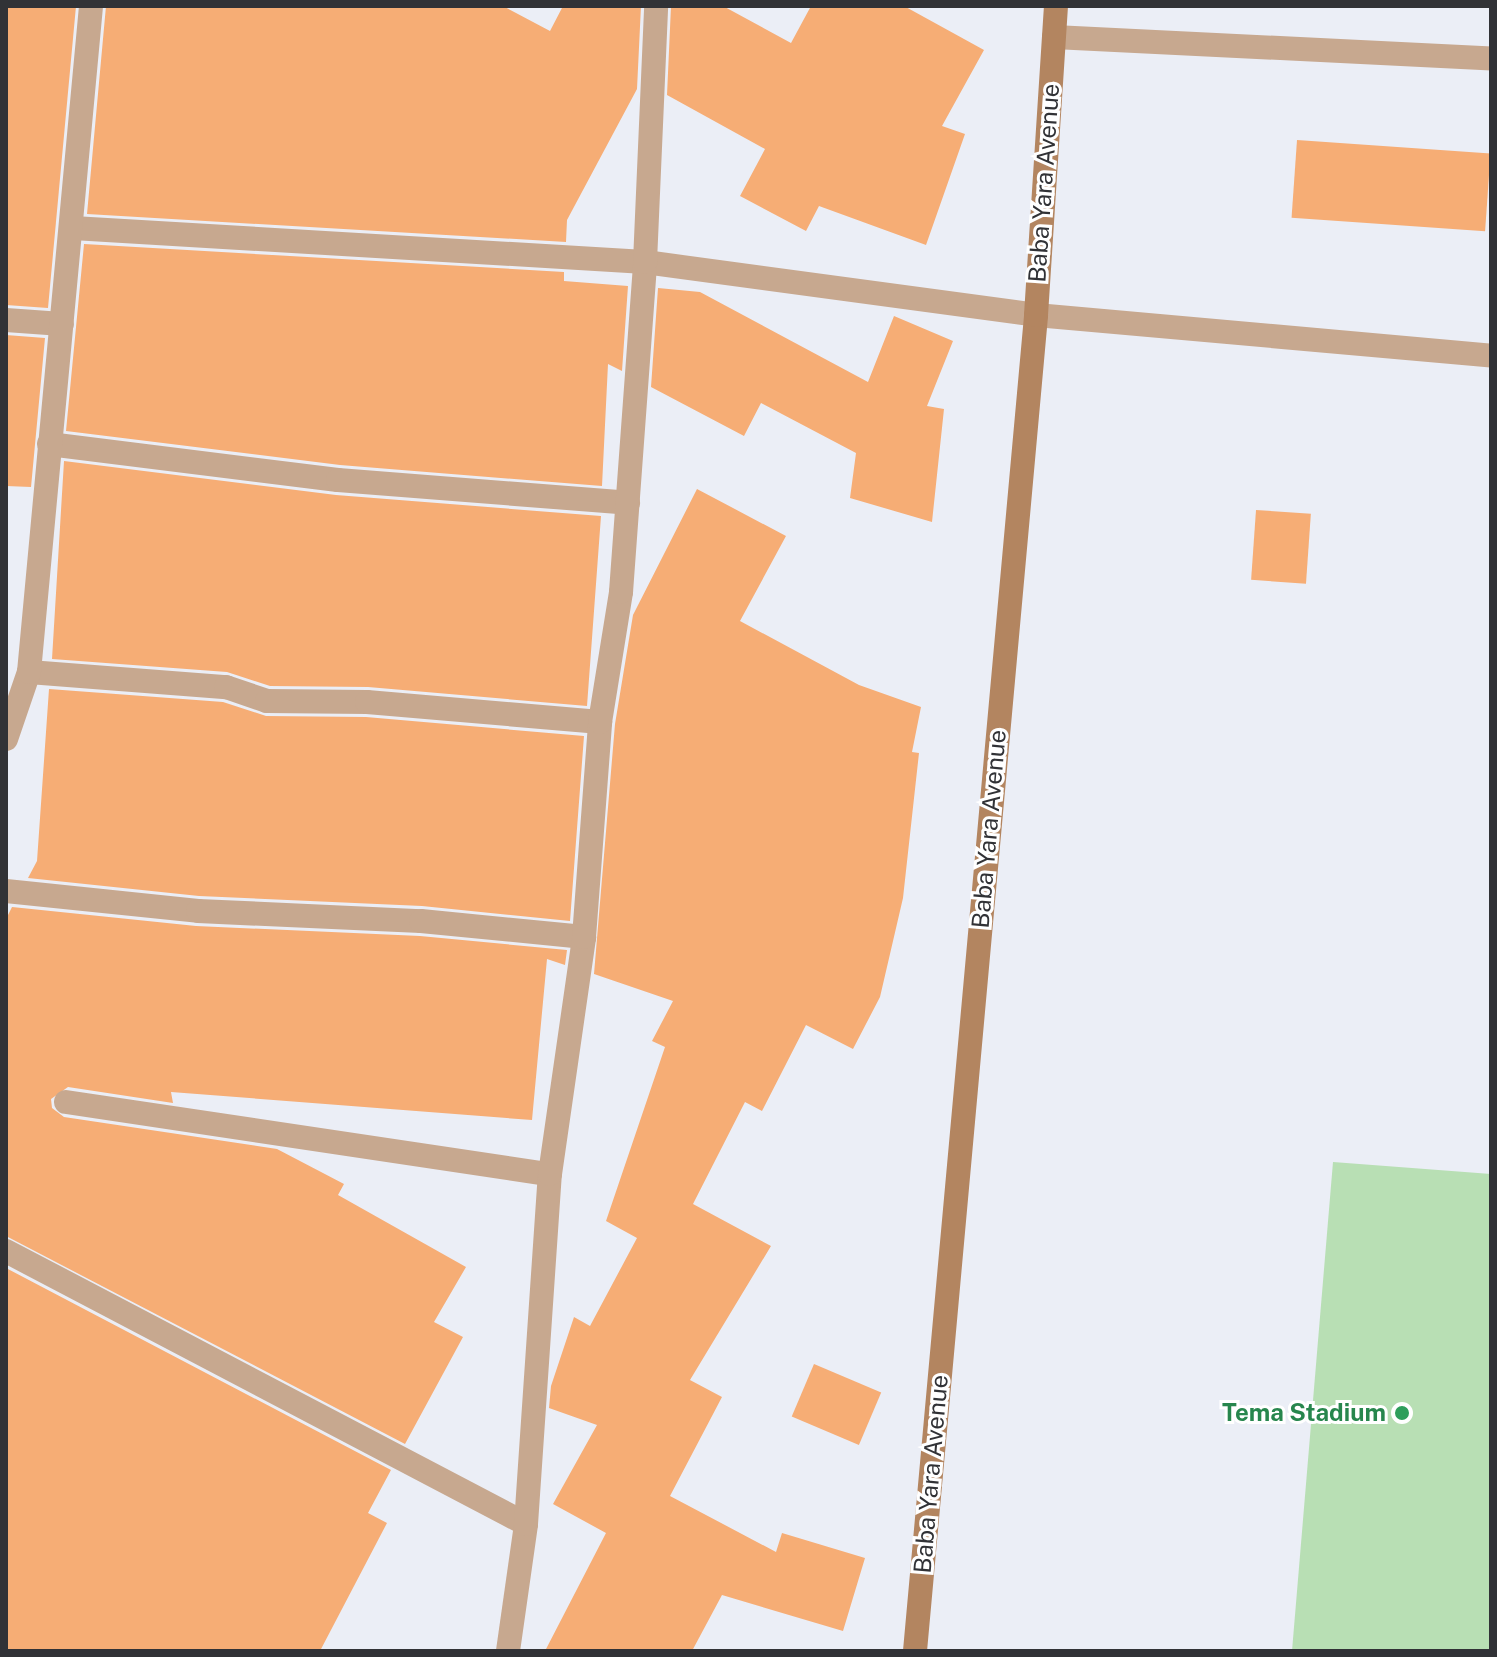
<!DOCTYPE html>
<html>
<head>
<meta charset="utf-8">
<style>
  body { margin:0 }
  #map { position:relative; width:1497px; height:1657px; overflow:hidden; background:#ebeef6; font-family:"Public Sans",sans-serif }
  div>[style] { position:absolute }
  .green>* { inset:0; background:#b8dfb4 }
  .building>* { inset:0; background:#f6ad75; transform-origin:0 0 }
  .lane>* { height:24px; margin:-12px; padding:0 12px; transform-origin:12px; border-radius:12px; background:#c7a88f }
  .street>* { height:24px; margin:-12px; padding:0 12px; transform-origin:12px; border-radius:12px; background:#c7a88f }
  .secondary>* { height:24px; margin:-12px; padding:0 12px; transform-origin:12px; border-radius:12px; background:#b38560 }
  .dots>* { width:22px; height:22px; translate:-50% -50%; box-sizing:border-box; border:4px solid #fff; border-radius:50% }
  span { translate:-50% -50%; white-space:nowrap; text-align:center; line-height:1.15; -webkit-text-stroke:6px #fff; paint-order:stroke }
  .street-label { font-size:24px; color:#313236 }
  .leisure-label { font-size:24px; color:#27864d; font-weight:700 }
  .right { translate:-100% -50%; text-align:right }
  .frame { position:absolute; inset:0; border:8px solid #313236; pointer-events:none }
</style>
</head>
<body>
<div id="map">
  <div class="green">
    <i style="clip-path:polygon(1333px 1162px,1491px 1174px,1491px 1651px,1292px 1651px)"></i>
  </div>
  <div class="building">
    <i style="clip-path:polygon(6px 6px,76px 6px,48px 308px,6px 305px)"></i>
    <i style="clip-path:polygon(106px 6px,503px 6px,550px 31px,563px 6px,641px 6px,637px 89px,567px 220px,566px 242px,87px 214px)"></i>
    <i style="clip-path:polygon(671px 6px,723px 6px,791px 43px,811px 6px,904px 6px,984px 50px,942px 126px,965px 134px,926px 245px,819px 206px,806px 231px,740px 196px,765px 149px,667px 95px)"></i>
    <i style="left:1297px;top:140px;width:194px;height:78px;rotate:4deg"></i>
    <i style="clip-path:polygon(84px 244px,564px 272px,564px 281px,628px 286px,622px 371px,608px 364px,602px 486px,340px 465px,66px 431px)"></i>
    <i style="clip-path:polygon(658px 288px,700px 292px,868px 382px,894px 316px,953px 341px,927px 406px,944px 409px,932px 522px,850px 498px,856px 453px,761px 403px,744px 436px,651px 387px)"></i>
    <i style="clip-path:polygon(6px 335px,45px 338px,31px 487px,6px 486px)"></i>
    <i style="clip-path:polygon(64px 461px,336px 495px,601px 516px,587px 706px,368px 687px,270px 686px,227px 672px,52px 659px)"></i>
    <i style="clip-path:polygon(697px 489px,786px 536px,740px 621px,859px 685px,921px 707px,912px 752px,919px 753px,903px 898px,880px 997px,853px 1049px,806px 1025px,762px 1111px,745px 1102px,693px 1204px,771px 1246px,690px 1380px,722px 1397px,670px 1496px,776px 1552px,782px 1533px,865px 1558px,843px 1631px,722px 1595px,692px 1651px,545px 1651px,606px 1533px,553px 1504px,597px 1425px,549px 1408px,551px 1386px,574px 1317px,590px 1326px,637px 1238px,606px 1221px,665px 1047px,652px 1041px,673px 1001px,594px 974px,615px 724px,633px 615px)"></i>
    <i style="left:1256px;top:510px;width:55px;height:70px;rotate:4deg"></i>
    <i style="clip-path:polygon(49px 689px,223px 702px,266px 716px,366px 717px,584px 736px,570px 921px,422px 906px,199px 896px,28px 878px,37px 861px)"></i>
    <i style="clip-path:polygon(12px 907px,196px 926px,420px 936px,567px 950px,565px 965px,547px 959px,532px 1120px,171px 1092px,173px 1103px,68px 1087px,51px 1099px,52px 1108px,64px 1117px,277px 1149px,344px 1184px,338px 1195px,466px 1267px,434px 1322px,463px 1337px,405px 1444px,6px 1236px,6px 919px)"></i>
    <i style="clip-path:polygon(6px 1268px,391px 1470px,368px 1513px,387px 1523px,320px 1651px,6px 1651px)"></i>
    <i style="left:814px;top:1364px;width:73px;height:57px;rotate:23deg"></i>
  </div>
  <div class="lane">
    <i style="left:1054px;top:37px;width:438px;rotate:2.8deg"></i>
  </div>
  <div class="street">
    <i style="left:73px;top:228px;width:573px;rotate:3.4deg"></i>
    <i style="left:645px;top:262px;width:395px;rotate:7.7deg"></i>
    <i style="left:1036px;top:315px;width:457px;rotate:5.1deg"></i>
    <i style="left:6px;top:320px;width:56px;rotate:4.1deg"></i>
    <i style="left:49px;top:444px;width:291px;rotate:7.1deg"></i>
    <i style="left:338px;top:480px;width:291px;rotate:4.5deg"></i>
    <i style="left:29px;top:672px;width:198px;rotate:4.4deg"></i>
    <i style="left:226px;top:687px;width:43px;rotate:18.9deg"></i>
    <i style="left:267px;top:701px;width:100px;rotate:0.6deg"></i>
    <i style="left:367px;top:702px;width:234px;rotate:4.9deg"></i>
    <i style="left:6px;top:739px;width:71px;rotate:-71.1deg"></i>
    <i style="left:29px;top:672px;width:669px;rotate:-84.68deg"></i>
    <i style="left:6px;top:891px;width:193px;rotate:5.9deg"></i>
    <i style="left:198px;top:911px;width:223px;rotate:2.6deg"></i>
    <i style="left:421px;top:921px;width:164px;rotate:5.6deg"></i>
    <i style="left:66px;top:1102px;width:489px;rotate:8.5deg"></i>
    <i style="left:6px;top:1251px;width:587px;rotate:27.7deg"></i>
    <i style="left:508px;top:1651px;width:128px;rotate:-81.9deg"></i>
    <i style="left:526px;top:1524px;width:351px;rotate:-86.1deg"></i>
    <i style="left:550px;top:1174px;width:239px;rotate:-81.8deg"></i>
    <i style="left:584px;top:937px;width:216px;rotate:-85.7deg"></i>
    <i style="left:600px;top:722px;width:132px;rotate:-80.8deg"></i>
    <i style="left:621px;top:592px;width:331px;rotate:-85.8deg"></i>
    <i style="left:645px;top:262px;width:256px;rotate:-87.5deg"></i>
  </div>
  <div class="secondary">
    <i style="left:915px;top:1651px;width:1341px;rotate:-84.82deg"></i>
    <i style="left:1036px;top:315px;width:310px;rotate:-86.3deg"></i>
  </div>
  <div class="dots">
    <i style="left:1402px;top:1413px;background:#2e9e5b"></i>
  </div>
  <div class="street-label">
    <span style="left:1044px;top:183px;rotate:-86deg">Baba Yara Avenue</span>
    <span style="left:989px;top:829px;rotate:-85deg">Baba Yara Avenue</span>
    <span style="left:931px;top:1474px;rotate:-85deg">Baba Yara Avenue</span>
  </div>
  <div class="leisure-label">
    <span class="right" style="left:1386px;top:1413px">Tema Stadium</span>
  </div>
  <div class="frame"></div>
</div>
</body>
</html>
